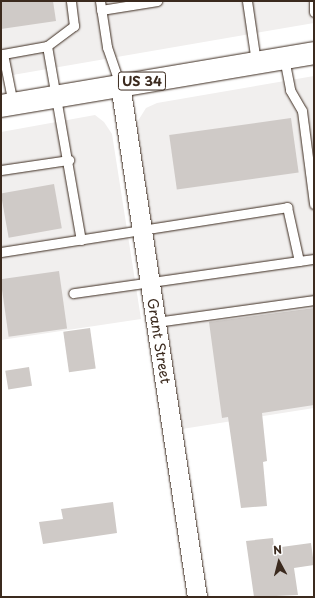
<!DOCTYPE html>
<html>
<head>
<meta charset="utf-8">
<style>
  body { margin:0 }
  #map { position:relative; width:315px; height:598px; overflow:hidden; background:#fff; font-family:"Playpen Sans",sans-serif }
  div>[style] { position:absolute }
  .built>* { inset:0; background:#f1efee }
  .building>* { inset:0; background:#cfcac7; transform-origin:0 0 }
  .roads { filter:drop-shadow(0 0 1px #3b2a1e) drop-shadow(0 0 1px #3b2a1e) }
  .service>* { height:9px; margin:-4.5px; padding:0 4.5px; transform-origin:4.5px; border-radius:4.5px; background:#fff }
  .minor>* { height:19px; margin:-9.5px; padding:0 9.5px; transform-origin:9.5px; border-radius:9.5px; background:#fff }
  .primary>* { height:22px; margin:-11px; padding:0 11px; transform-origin:11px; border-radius:11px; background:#fff }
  span { translate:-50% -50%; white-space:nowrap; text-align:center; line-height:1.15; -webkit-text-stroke:4px #fff; paint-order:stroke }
  .shield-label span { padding:1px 3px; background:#fff; border:1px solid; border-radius:3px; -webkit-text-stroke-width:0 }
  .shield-label { font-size:13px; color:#3b2a1e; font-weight:700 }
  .street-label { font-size:14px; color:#3b2a1e }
  .frame { position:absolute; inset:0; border:2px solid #3b2a1e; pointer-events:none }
  .north { position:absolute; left:259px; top:542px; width:40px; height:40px; -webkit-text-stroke:3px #fff; paint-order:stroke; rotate:353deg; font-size:11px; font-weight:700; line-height:16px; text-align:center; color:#3b2a1e }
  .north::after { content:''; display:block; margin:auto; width:14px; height:18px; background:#3b2a1e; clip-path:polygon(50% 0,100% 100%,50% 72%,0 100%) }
</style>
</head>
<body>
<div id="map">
  <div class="built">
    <i style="clip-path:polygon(1px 1px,314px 1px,314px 23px,1px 77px)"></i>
    <i style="clip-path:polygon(314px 76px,314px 408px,182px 429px,136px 124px,146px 108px,157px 103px)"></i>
    <i style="clip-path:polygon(95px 115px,104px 122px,112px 134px,141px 319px,1px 340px,1px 132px)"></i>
  </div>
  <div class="building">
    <i style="clip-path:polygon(1px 1px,53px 1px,56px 21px,1px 29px)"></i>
    <i style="left:291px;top:118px;width:55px;height:123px;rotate:82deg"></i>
    <i style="left:54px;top:184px;width:45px;height:54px;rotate:80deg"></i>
    <i style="left:59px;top:271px;width:58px;height:59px;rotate:82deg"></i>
    <i style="clip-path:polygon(314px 308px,314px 405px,262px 413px,267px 461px,263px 462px,267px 506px,241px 508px,228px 417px,222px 418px,209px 322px)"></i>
    <i style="left:90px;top:328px;width:41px;height:27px;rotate:82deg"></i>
    <i style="left:29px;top:367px;width:19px;height:24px;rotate:81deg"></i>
    <i style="clip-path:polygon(113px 502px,117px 533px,43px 544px,39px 522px,63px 519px,61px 509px)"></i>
    <i style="clip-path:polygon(273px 538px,274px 548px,311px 543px,314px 565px,294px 568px,298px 595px,254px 597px,246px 541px)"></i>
  </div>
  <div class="roads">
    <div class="service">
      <i style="left:100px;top:1px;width:47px;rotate:81.3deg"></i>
      <i style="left:107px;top:47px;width:39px;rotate:71deg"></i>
      <i style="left:247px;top:1px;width:62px;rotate:81.6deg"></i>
      <i style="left:314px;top:1px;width:11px;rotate:90deg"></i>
      <i style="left:101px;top:10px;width:57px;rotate:-9.1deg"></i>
      <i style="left:47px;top:46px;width:34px;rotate:-37deg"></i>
      <i style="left:74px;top:26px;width:25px;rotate:-97deg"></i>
      <i style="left:284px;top:58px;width:33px;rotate:79deg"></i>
      <i style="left:290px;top:90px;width:24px;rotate:60deg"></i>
      <i style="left:302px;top:111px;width:94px;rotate:82.6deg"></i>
      <i style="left:13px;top:104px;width:51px;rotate:-101.3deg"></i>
      <i style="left:3px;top:54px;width:45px;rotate:-10.3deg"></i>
      <i style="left:47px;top:46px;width:197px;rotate:80.1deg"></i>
      <i style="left:1px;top:170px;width:69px;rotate:-8.4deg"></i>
      <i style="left:1px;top:252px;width:290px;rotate:-8.9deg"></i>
      <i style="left:287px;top:207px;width:55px;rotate:77.5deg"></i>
      <i style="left:299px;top:261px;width:228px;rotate:171.9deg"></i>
      <i style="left:299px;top:261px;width:15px;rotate:-8deg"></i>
      <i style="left:156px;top:322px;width:160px;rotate:-7.9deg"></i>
    </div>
    <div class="minor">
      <i style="left:120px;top:84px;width:519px;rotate:81.46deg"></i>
    </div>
    <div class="primary">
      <i style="left:1px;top:106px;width:317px;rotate:-9.6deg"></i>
    </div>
  </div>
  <div class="shield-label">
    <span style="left:142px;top:81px">US 34</span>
  </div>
  <div class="street-label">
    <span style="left:159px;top:341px;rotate:81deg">Grant Street</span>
  </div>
  <div class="frame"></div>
  <div class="north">N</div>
</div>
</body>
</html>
